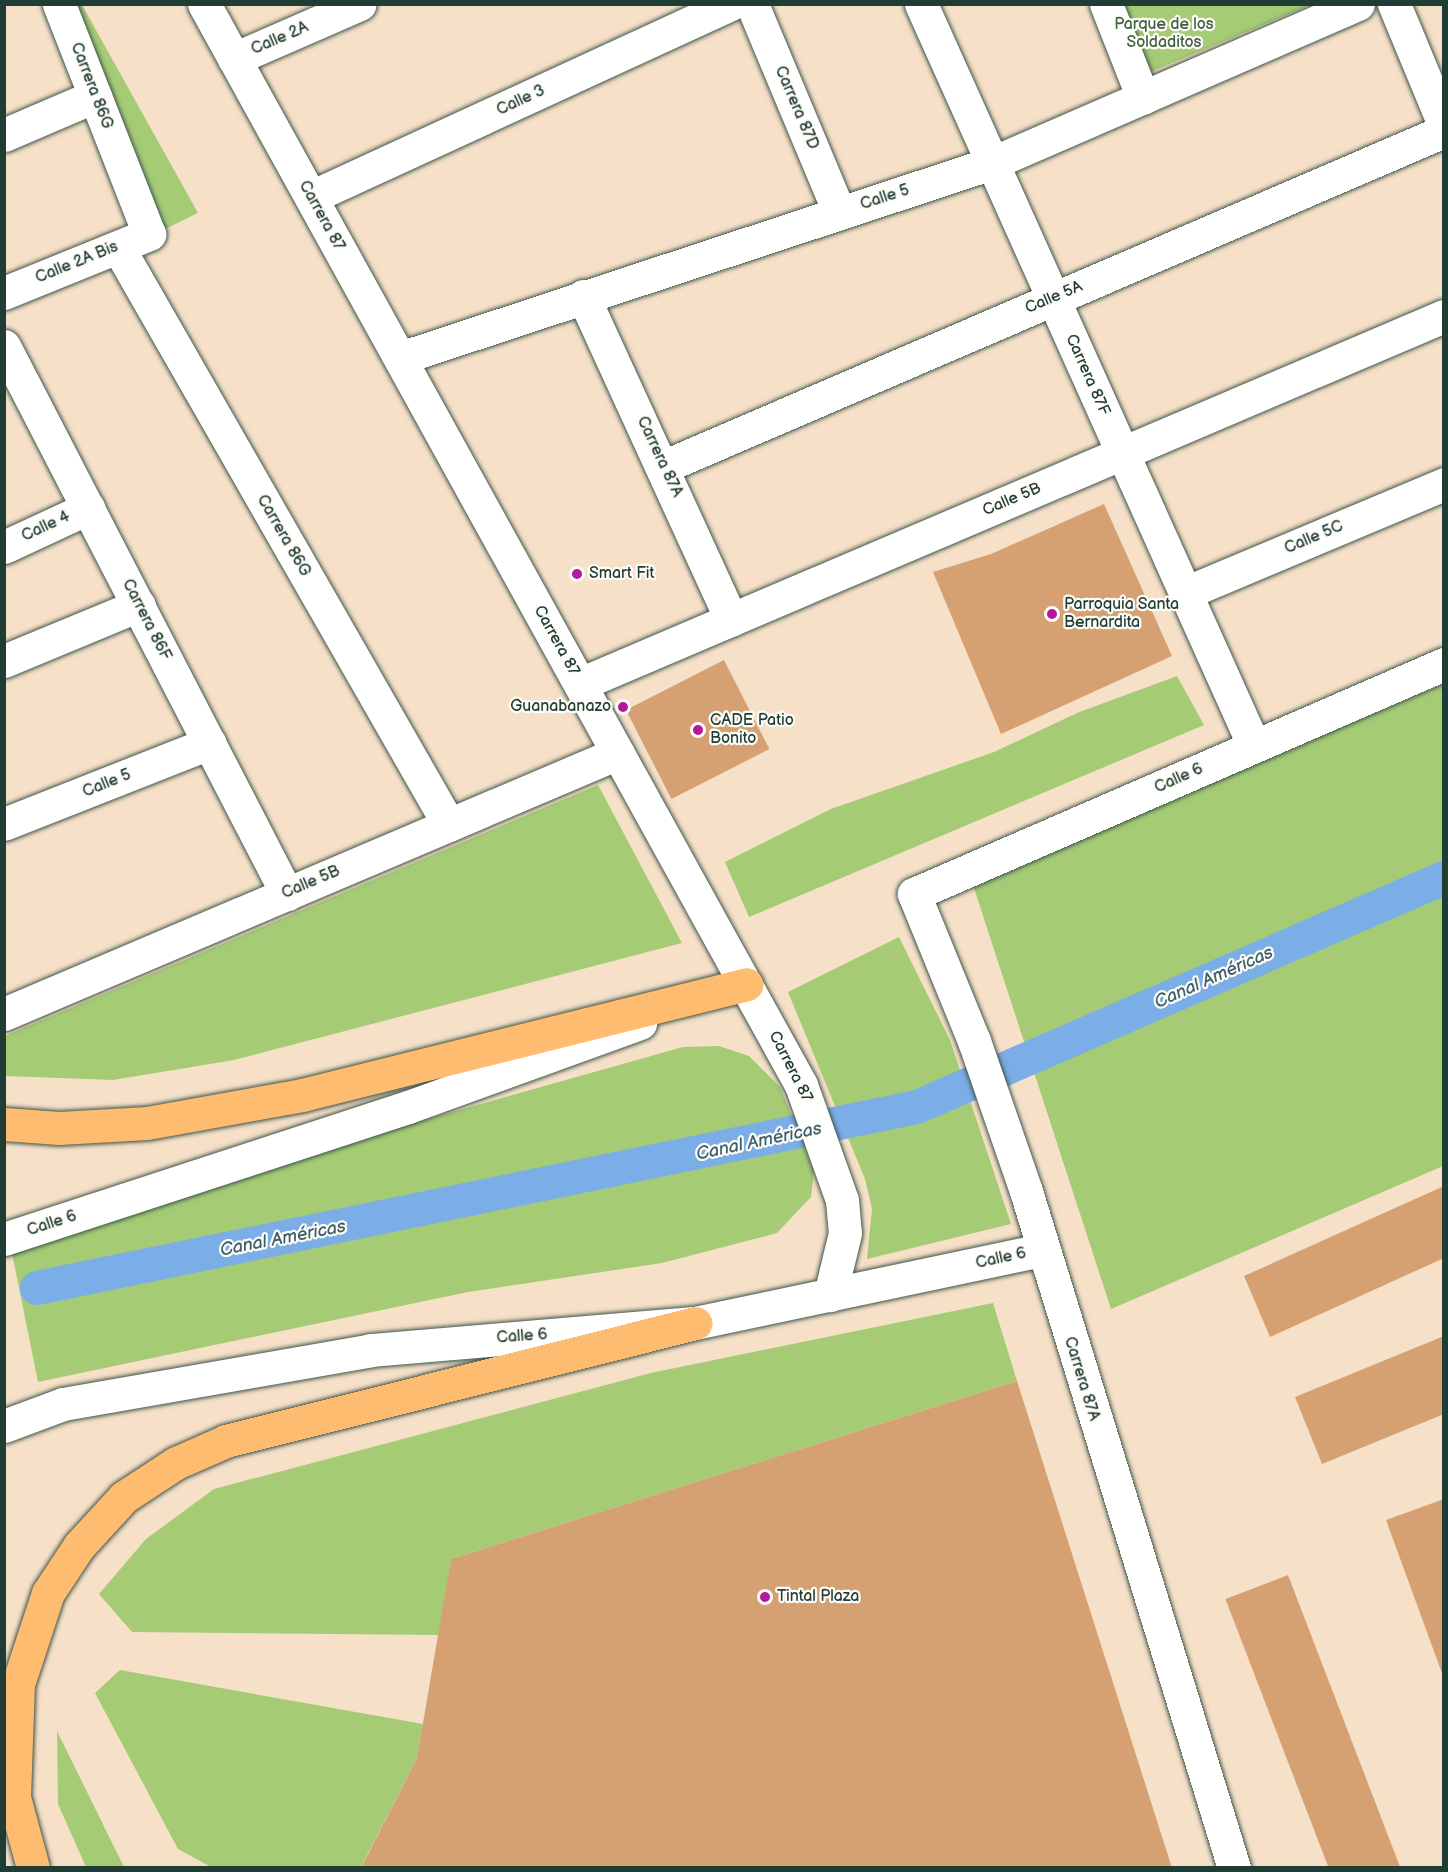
<!DOCTYPE html>
<html>
<head>
<meta charset="utf-8">
<style>
  body { margin:0 }
  #map { position:relative; width:1448px; height:1872px; overflow:hidden; background:#f6e0c8; font-family:"Balsamiq Sans",sans-serif }
  div>[style] { position:absolute }
  .green>* { inset:0; background:#a5cb75 }
  .canal>* { height:34px; margin:-17px; padding:0 17px; transform-origin:17px; border-radius:17px; background:#7bade7 }
  .building>* { inset:0; background:#d5a173; transform-origin:0 0 }
  .roads { filter:drop-shadow(0 0 2px #3f554a) drop-shadow(0 0 2px #3f554a) }
  .minor>* { height:33px; margin:-16.5px; padding:0 16.5px; transform-origin:16.5px; border-radius:16.5px; background:#fff }
  .major>* { height:33px; margin:-16.5px; padding:0 16.5px; transform-origin:16.5px; border-radius:16.5px; background:#fdbc70 }
  .dots>* { width:16px; height:16px; translate:-50% -50%; box-sizing:border-box; border:3px solid #fdfcf7; border-radius:50% }
  span { translate:-50% -50%; white-space:nowrap; text-align:center; line-height:1.15; -webkit-text-stroke:4.5px #fdfcf7; paint-order:stroke }
  .park-label { font-size:16px; color:#406044 }
  .street-label { font-size:16px; color:#1f3d34 }
  .poi-label { font-size:16px; color:#1f3d34 }
  .left { translate:0 -50%; text-align:left }
  .right { translate:-100% -50%; text-align:right }
  .water-label { font-size:18px; color:#3b5f6a; font-style:italic }
  .frame { position:absolute; inset:0; border:6px solid #1f3d34; pointer-events:none }
</style>
</head>
<body>
<div id="map">
  <div class="green">
    <i style="clip-path:polygon(74px 5px,82px 5px,198px 213px,159px 232px)"></i>
    <i style="clip-path:polygon(1119px 5px,1310px 5px,1148px 73px)"></i>
    <i style="clip-path:polygon(1177px 676px,1204px 725px,749px 917px,725px 862px,831px 809px,994px 752px,1077px 713px)"></i>
    <i style="clip-path:polygon(1443px 684px,1443px 1166px,1111px 1309px,973px 885px)"></i>
    <i style="clip-path:polygon(598px 785px,682px 943px,234px 1060px,113px 1080px,5px 1076px,5px 1036px)"></i>
    <i style="clip-path:polygon(899px 937px,950px 1040px,1011px 1224px,867px 1259px,872px 1209px,865px 1179px,788px 992px)"></i>
    <i style="clip-path:polygon(719px 1046px,749px 1056px,780px 1087px,814px 1171px,811px 1197px,777px 1233px,662px 1263px,468px 1292px,38px 1382px,12px 1253px,399px 1127px,683px 1047px)"></i>
    <i style="clip-path:polygon(993px 1303px,1017px 1381px,451px 1559px,440px 1635px,132px 1632px,99px 1594px,146px 1539px,214px 1489px,651px 1373px)"></i>
    <i style="clip-path:polygon(120px 1670px,423px 1724px,417px 1758px,361px 1867px,211px 1867px,178px 1849px,95px 1693px)"></i>
    <i style="clip-path:polygon(57px 1731px,123px 1865px,128px 1867px,86px 1867px,58px 1804px)"></i>
  </div>
  <div class="canal">
    <i style="left:37px;top:1288px;width:898px;rotate:-11.62deg"></i>
    <i style="left:917px;top:1107px;width:575px;rotate:-23.49deg"></i>
  </div>
  <div class="building">
    <i style="clip-path:polygon(1104px 504px,1172px 656px,1001px 734px,933px 572px,991px 554px)"></i>
    <i style="left:724px;top:660px;width:100px;height:110px;rotate:63deg"></i>
    <i style="clip-path:polygon(1444px 1186px,1444px 1258px,1270px 1337px,1244px 1276px)"></i>
    <i style="clip-path:polygon(1444px 1336px,1444px 1414px,1322px 1464px,1295px 1397px)"></i>
    <i style="clip-path:polygon(1017px 1381px,1172px 1868px,361px 1868px,417px 1758px,451px 1559px)"></i>
    <i style="clip-path:polygon(1444px 1499px,1444px 1676px,1443px 1676px,1386px 1520px)"></i>
    <i style="left:1288px;top:1575px;width:313px;height:67px;rotate:69deg"></i>
  </div>
  <div class="roads">
    <div class="minor">
      <i style="left:204px;top:4px;width:1235px;rotate:61.09deg"></i>
      <i style="left:801px;top:1085px;width:122px;rotate:70.4deg"></i>
      <i style="left:842px;top:1200px;width:33px;rotate:85deg"></i>
      <i style="left:845px;top:1233px;width:64px;rotate:103.6deg"></i>
      <i style="left:752px;top:4px;width:225px;rotate:67.3deg"></i>
      <i style="left:921px;top:4px;width:813px;rotate:65.83deg"></i>
      <i style="left:1106px;top:4px;width:101px;rotate:68.5deg"></i>
      <i style="left:1394px;top:4px;width:131px;rotate:67.5deg"></i>
      <i style="left:234px;top:59px;width:137px;rotate:-23.6deg"></i>
      <i style="left:4px;top:135px;width:99px;rotate:-23.2deg"></i>
      <i style="left:311px;top:197px;width:462px;rotate:-24.7deg"></i>
      <i style="left:118px;top:247px;width:666px;rotate:60.2deg"></i>
      <i style="left:4px;top:293px;width:157px;rotate:-22.1deg"></i>
      <i style="left:149px;top:234px;width:247px;rotate:-111.4deg"></i>
      <i style="left:583px;top:296px;width:356px;rotate:65.4deg"></i>
      <i style="left:4px;top:346px;width:617px;rotate:62.69deg"></i>
      <i style="left:400px;top:358px;width:623px;rotate:-18.23deg"></i>
      <i style="left:992px;top:163px;width:399px;rotate:-23.5deg"></i>
      <i style="left:665px;top:466px;width:848px;rotate:-23.27deg"></i>
      <i style="left:4px;top:547px;width:93px;rotate:-24.9deg"></i>
      <i style="left:1185px;top:593px;width:281px;rotate:-22.8deg"></i>
      <i style="left:4px;top:661px;width:146px;rotate:-22.5deg"></i>
      <i style="left:580px;top:684px;width:939px;rotate:-23.07deg"></i>
      <i style="left:4px;top:824px;width:221px;rotate:-21.5deg"></i>
      <i style="left:4px;top:1014px;width:667px;rotate:-23.03deg"></i>
      <i style="left:4px;top:1239px;width:425px;rotate:-18.1deg"></i>
      <i style="left:408px;top:1107px;width:247px;rotate:-19.9deg"></i>
      <i style="left:4px;top:1426px;width:63px;rotate:-20.4deg"></i>
      <i style="left:63px;top:1404px;width:313px;rotate:-9.9deg"></i>
      <i style="left:371px;top:1350px;width:325px;rotate:-4.8deg"></i>
      <i style="left:695px;top:1323px;width:354px;rotate:-11.9deg"></i>
      <i style="left:1234px;top:1868px;width:708px;rotate:-107.08deg"></i>
      <i style="left:1026px;top:1191px;width:159px;rotate:-109.1deg"></i>
      <i style="left:974px;top:1041px;width:159px;rotate:-112.2deg"></i>
      <i style="left:914px;top:894px;width:578px;rotate:-23.46deg"></i>
    </div>
    <div class="major">
      <i style="left:4px;top:1124px;width:55px;rotate:4.2deg"></i>
      <i style="left:59px;top:1128px;width:88px;rotate:-3.3deg"></i>
      <i style="left:147px;top:1123px;width:158px;rotate:-10.2deg"></i>
      <i style="left:302px;top:1095px;width:458px;rotate:-14deg"></i>
      <i style="left:33px;top:1868px;width:73px;rotate:-105deg"></i>
      <i style="left:14px;top:1797px;width:113px;rotate:-88deg"></i>
      <i style="left:18px;top:1684px;width:96px;rotate:-71.8deg"></i>
      <i style="left:48px;top:1593px;width:56px;rotate:-56.6deg"></i>
      <i style="left:79px;top:1546px;width:67px;rotate:-47.4deg"></i>
      <i style="left:124px;top:1497px;width:62px;rotate:-33.2deg"></i>
      <i style="left:176px;top:1463px;width:55px;rotate:-23.7deg"></i>
      <i style="left:226px;top:1441px;width:484px;rotate:-14.1deg"></i>
    </div>
  </div>
  <div class="dots">
    <i style="left:577px;top:574px;background:#b5179e"></i>
    <i style="left:1052px;top:614px;background:#b5179e"></i>
    <i style="left:623px;top:707px;background:#b5179e"></i>
    <i style="left:698px;top:730px;background:#b5179e"></i>
    <i style="left:765px;top:1597px;background:#b5179e"></i>
  </div>
  <div class="park-label">
    <span style="left:1164px;top:34px">Parque de los<br>Soldaditos</span>
  </div>
  <div class="street-label">
    <span style="left:280px;top:39px;rotate:-23deg">Calle 2A</span>
    <span style="left:91px;top:86px;rotate:69deg">Carrera 86G</span>
    <span style="left:521px;top:101px;rotate:-25deg">Calle 3</span>
    <span style="left:796px;top:108px;rotate:67deg">Carrera 87D</span>
    <span style="left:885px;top:198px;rotate:-18deg">Calle 5</span>
    <span style="left:321px;top:216px;rotate:61deg">Carrera 87</span>
    <span style="left:77px;top:263px;rotate:-22deg">Calle 2A Bis</span>
    <span style="left:1054px;top:298px;rotate:-23deg">Calle 5A</span>
    <span style="left:1087px;top:375px;rotate:66deg">Carrera 87F</span>
    <span style="left:659px;top:457px;rotate:65deg">Carrera 87A</span>
    <span style="left:1012px;top:500px;rotate:-23deg">Calle 5B</span>
    <span style="left:46px;top:527px;rotate:-25deg">Calle 4</span>
    <span style="left:283px;top:536px;rotate:60deg">Carrera 86G</span>
    <span style="left:1314px;top:538px;rotate:-23deg">Calle 5C</span>
    <span style="left:146px;top:620px;rotate:63deg">Carrera 86F</span>
    <span style="left:556px;top:641px;rotate:61deg">Carrera 87</span>
    <span style="left:1179px;top:779px;rotate:-24deg">Calle 6</span>
    <span style="left:107px;top:784px;rotate:-22deg">Calle 5</span>
    <span style="left:311px;top:883px;rotate:-23deg">Calle 5B</span>
    <span style="left:790px;top:1067px;rotate:63deg">Carrera 87</span>
    <span style="left:52px;top:1224px;rotate:-18deg">Calle 6</span>
    <span style="left:1001px;top:1259px;rotate:-12deg">Calle 6</span>
    <span style="left:522px;top:1337px;rotate:-4deg">Calle 6</span>
    <span style="left:1081px;top:1379px;rotate:73deg">Carrera 87A</span>
  </div>
  <div class="poi-label">
    <span class="left" style="left:589px;top:574px">Smart Fit</span>
    <span class="left" style="left:1064px;top:614px">Parroquia Santa<br>Bernardita</span>
    <span class="right" style="left:611px;top:707px">Guanabanazo</span>
    <span class="left" style="left:710px;top:730px">CADE Patio<br>Bonito</span>
    <span class="left" style="left:777px;top:1597px">Tintal Plaza</span>
  </div>
  <div class="water-label">
    <span style="left:1214px;top:978px;rotate:-24deg">Canal Américas</span>
    <span style="left:759px;top:1142px;rotate:-12deg">Canal Américas</span>
    <span style="left:283px;top:1239px;rotate:-11deg">Canal Américas</span>
  </div>
  <div class="frame"></div>
</div>
</body>
</html>
